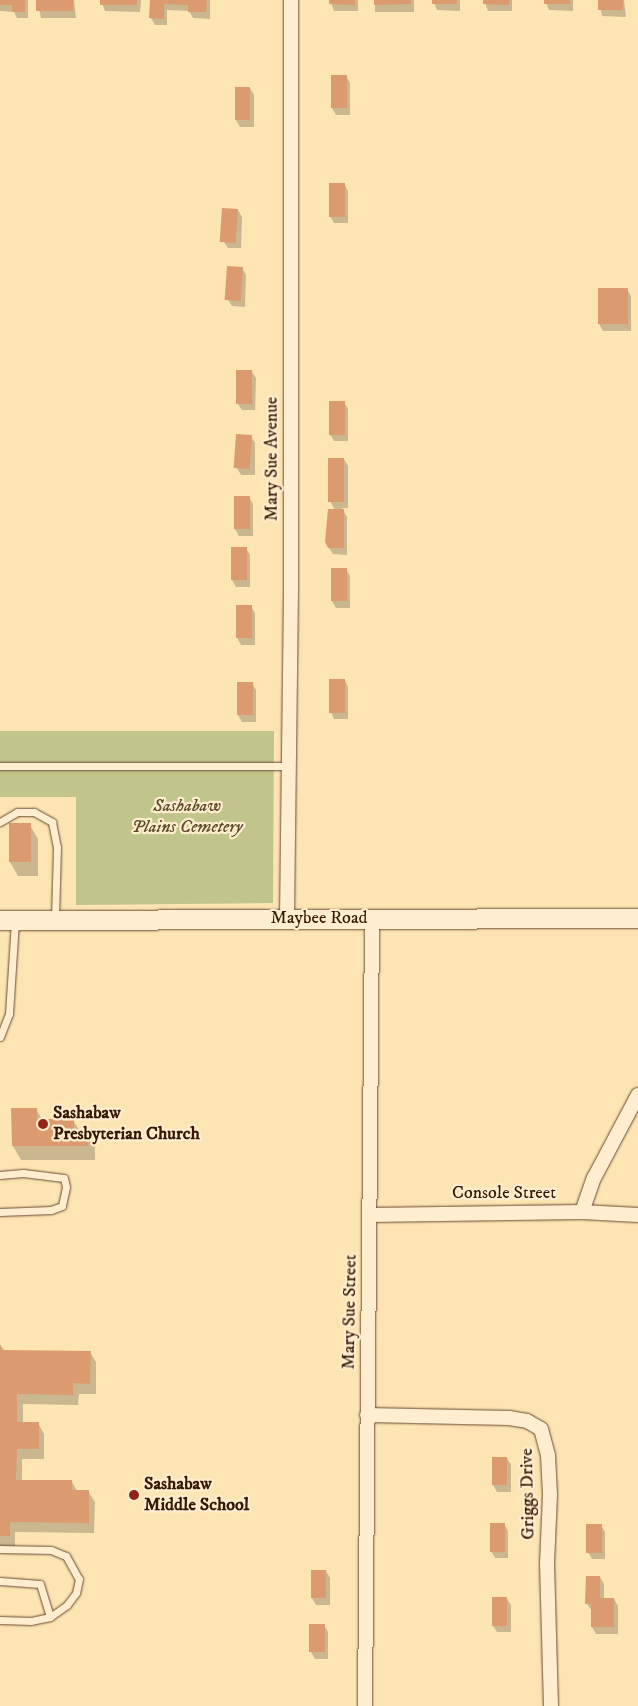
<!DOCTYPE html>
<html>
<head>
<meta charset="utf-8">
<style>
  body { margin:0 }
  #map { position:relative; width:638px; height:1706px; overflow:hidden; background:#fde4b3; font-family:"IM FELL DW Pica",serif }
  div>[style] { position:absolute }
  .green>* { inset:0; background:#c1c48b }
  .shadow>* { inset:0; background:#0003; transform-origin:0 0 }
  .building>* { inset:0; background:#db9b6f; transform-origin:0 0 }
  .roads { filter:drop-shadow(0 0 1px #674a2f) drop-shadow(0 0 1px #674a2f) }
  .lane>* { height:7px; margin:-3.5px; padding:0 3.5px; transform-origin:3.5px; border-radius:3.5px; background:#feedce }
  .street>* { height:14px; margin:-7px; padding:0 7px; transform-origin:7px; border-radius:7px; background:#feedce }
  .secondary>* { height:19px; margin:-9.5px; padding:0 9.5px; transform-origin:9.5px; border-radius:9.5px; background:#feedce }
  .dots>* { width:14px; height:14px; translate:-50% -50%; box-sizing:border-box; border:2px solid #feedce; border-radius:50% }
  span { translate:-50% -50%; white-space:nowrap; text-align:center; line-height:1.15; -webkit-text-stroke:4.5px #feedce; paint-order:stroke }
  .street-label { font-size:18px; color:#351703 }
  .park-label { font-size:18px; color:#5f4b2c; font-style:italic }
  .poi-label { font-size:18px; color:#351703; font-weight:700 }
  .left { translate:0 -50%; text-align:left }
</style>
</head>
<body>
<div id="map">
  <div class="green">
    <i style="clip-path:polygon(0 731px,274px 731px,273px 903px,76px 905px,76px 797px,0 797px)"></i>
  </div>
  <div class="shadow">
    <i style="clip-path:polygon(0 0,28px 0,28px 18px,17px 18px,14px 12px,0 11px)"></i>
    <i style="clip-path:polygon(37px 0,74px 0,76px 18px,41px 18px)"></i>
    <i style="clip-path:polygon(101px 0,141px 0,140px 12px,105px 11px)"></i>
    <i style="clip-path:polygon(151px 0,210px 0,210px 19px,193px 18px,189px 11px,167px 10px,167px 25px,155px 25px,151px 18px)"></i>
    <i style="clip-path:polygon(330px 0,358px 0,358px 11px,334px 11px)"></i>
    <i style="left:375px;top:0;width:39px;height:12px"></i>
    <i style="clip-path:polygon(433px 0,460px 0,460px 11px,437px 10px)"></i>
    <i style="clip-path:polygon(484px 0,512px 0,512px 11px,488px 11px)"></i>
    <i style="clip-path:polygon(545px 0,573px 0,573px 11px,549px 10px)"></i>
    <i style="clip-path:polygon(599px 0,624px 0,626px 17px,602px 16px)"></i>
    <i style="clip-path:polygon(346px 76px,350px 83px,350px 115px,336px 115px,332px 108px)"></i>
    <i style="clip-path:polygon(236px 88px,250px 88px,254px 95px,254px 127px,240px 127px,236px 120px)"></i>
    <i style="clip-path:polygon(344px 184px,348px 191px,348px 223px,334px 223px,330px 216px)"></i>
    <i style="clip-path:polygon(238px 210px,242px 217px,241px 248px,228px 248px,224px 242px)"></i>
    <i style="clip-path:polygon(242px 268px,246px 275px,245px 307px,232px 306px,228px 300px)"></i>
    <i style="clip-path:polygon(599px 289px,627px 289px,631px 296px,631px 331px,603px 331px,599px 324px)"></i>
    <i style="clip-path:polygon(252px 372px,256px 378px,255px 410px,242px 410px,238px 404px)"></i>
    <i style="clip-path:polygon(344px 402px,348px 409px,348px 441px,334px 441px,330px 434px)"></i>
    <i style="clip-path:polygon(251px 436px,255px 443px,255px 475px,241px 475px,237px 468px)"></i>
    <i style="clip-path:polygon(344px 459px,348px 466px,348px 508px,342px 508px,347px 517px,347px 555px,333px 554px,329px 548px,335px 510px,330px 501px)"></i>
    <i style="clip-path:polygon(249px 497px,253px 504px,253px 536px,239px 536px,235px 529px)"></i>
    <i style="clip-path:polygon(246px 548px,250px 555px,250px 587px,236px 587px,232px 580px)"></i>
    <i style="clip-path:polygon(346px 569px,350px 576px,350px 608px,336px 608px,332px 601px)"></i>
    <i style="clip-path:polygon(237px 606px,251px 606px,255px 613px,255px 645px,241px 645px,237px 638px)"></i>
    <i style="clip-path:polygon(345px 680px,348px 687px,348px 719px,334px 719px,331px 712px)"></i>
    <i style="clip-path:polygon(252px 683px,256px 690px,256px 722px,242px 722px,238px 715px)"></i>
    <i style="clip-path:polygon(10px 824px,30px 825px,38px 839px,38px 876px,18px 876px,10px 862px)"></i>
    <i style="clip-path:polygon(13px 1109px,36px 1109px,43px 1121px,73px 1120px,79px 1130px,87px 1130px,95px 1144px,95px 1160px,21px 1160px,13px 1146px)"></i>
    <i style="clip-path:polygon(0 1345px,5px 1351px,90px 1352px,96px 1362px,96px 1394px,79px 1394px,78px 1405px,23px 1404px,23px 1423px,38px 1423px,44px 1434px,44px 1459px,22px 1459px,22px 1481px,72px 1482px,77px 1491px,88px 1491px,95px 1502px,94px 1533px,15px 1532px,15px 1546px,0 1546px)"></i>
    <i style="clip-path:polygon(493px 1458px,507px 1458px,511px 1465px,511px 1492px,497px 1492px,493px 1485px)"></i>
    <i style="clip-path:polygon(504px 1524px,508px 1531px,508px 1558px,495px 1558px,491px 1551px)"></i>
    <i style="clip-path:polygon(601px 1525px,605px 1532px,605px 1559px,592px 1559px,588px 1552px)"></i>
    <i style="clip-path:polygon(326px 1571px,330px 1578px,330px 1605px,316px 1605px,312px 1598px)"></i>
    <i style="clip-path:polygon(587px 1577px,600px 1577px,604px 1584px,604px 1599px,614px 1599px,618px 1606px,618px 1634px,596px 1634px,592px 1627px,592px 1611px,587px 1604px)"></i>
    <i style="clip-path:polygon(507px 1599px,511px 1605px,511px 1632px,497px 1632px,493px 1626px)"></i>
    <i style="clip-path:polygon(324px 1625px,328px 1632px,328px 1659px,315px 1659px,311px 1652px)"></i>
  </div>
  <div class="building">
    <i style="clip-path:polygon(0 0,25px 0,25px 12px,12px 12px,12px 5px,0 5px)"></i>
    <i style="left:36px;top:0;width:37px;height:11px"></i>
    <i style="left:100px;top:0;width:37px;height:5px"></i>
    <i style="clip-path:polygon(150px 0,207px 0,206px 12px,188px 12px,188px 5px,164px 4px,164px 19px,149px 18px)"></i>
    <i style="clip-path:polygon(329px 0,355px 0,355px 5px,329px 4px)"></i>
    <i style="clip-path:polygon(374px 0,411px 0,411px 4px,374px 5px)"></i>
    <i style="left:432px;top:0;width:25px;height:4px"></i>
    <i style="clip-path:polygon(483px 0,509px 0,509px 5px,483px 4px)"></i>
    <i style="left:544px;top:0;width:26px;height:4px"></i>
    <i style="left:598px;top:0;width:25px;height:10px"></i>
    <i style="left:331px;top:75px;width:16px;height:33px"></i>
    <i style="left:235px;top:87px;width:15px;height:33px"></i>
    <i style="left:329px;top:183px;width:16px;height:34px"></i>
    <i style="left:222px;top:208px;width:16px;height:34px;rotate:4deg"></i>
    <i style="left:227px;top:266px;width:16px;height:34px;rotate:4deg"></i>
    <i style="left:598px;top:288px;width:30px;height:36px"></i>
    <i style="left:236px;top:370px;width:16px;height:34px"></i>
    <i style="left:329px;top:401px;width:16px;height:34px"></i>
    <i style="left:236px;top:434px;width:16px;height:34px;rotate:4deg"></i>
    <i style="left:328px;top:458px;width:16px;height:44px"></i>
    <i style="left:234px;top:496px;width:16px;height:33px"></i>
    <i style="clip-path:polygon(328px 509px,344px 509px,344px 548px,328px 548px,325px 542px)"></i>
    <i style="left:231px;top:547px;width:16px;height:33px"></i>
    <i style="left:331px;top:568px;width:16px;height:33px"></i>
    <i style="left:236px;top:605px;width:16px;height:33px"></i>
    <i style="left:329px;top:679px;width:16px;height:34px"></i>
    <i style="left:237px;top:682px;width:16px;height:33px"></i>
    <i style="left:9px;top:823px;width:22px;height:39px"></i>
    <i style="clip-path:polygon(11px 1108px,37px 1108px,37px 1119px,74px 1119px,74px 1129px,88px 1129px,88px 1146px,12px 1146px)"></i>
    <i style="clip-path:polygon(0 1344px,2px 1350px,91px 1351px,90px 1384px,73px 1383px,73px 1395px,17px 1394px,17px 1422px,39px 1422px,39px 1449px,17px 1449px,16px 1480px,72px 1480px,72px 1490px,89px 1490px,89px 1523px,10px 1522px,10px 1536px,0 1536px)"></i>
    <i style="left:492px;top:1457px;width:15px;height:28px"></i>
    <i style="left:490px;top:1523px;width:15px;height:29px"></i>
    <i style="left:586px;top:1524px;width:16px;height:29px"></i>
    <i style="left:311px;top:1570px;width:15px;height:28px"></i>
    <i style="clip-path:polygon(586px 1576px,600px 1576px,600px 1598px,614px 1598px,614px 1627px,591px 1627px,591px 1604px,585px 1604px)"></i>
    <i style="left:492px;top:1597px;width:15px;height:29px"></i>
    <i style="left:309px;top:1624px;width:16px;height:28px"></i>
  </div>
  <div class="roads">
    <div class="lane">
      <i style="left:0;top:766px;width:288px"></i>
      <i style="left:0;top:822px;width:20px;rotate:-30deg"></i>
      <i style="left:17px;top:812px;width:17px"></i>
      <i style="left:34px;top:812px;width:21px;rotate:29deg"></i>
      <i style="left:52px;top:822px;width:25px;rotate:79deg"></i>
      <i style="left:57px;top:847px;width:72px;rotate:91.6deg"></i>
      <i style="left:0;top:1037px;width:25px;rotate:-69deg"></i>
      <i style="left:9px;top:1014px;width:94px;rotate:-86.3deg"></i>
      <i style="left:0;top:1175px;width:23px;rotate:-5deg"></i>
      <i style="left:23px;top:1173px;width:41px;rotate:7deg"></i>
      <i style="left:64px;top:1178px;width:9px;rotate:77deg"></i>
      <i style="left:66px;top:1187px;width:19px;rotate:102deg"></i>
      <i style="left:62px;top:1206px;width:12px;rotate:160deg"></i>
      <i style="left:51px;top:1210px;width:51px;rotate:177.8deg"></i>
      <i style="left:0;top:1549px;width:51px;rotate:1.1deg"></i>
      <i style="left:51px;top:1550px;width:16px;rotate:22deg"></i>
      <i style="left:66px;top:1556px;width:26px;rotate:61deg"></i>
      <i style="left:79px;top:1579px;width:14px;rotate:102deg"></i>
      <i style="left:76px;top:1593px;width:15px;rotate:127deg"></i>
      <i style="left:67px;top:1605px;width:21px;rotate:145deg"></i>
      <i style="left:50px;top:1617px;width:19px;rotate:168deg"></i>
      <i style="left:31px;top:1621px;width:31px;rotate:-178deg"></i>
      <i style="left:0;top:1581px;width:40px;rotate:4.3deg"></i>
      <i style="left:40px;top:1584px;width:34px;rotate:73deg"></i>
    </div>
    <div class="street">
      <i style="left:287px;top:918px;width:330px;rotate:-89.3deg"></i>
      <i style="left:291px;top:588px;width:588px;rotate:-90deg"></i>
      <i style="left:582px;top:1212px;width:36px;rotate:-71deg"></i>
      <i style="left:594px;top:1178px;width:94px;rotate:-62.1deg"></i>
      <i style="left:370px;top:1215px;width:212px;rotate:-0.8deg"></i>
      <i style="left:582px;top:1212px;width:56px;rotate:3.1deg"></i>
      <i style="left:367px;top:1415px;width:142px;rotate:1.2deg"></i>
      <i style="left:509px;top:1418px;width:18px;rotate:9deg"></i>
      <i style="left:527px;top:1421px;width:16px;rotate:30deg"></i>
      <i style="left:541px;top:1429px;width:28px;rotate:75deg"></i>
      <i style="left:548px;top:1456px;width:39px;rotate:87deg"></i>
      <i style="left:550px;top:1495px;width:68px;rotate:92.5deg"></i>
      <i style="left:547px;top:1563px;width:143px;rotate:88.4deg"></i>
      <i style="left:365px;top:1706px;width:788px;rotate:-89.49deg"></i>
    </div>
    <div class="secondary">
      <i style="left:0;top:920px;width:638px;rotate:-0.18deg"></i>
    </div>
  </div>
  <div class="dots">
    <i style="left:43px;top:1124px;background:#8f2418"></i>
    <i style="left:134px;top:1495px;background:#8f2418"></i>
  </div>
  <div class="street-label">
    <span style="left:272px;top:459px;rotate:-90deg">Mary Sue Avenue</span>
    <span style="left:319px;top:918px">Maybee Road</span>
    <span style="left:504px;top:1193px">Console Street</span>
    <span style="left:350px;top:1312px;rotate:-89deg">Mary Sue Street</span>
    <span style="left:528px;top:1494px;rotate:-91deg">Griggs Drive</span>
  </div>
  <div class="park-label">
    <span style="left:187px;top:817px">Sashabaw<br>Plains Cemetery</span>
  </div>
  <div class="poi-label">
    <span class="left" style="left:53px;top:1124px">Sashabaw<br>Presbyterian Church</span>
    <span class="left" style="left:144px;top:1495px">Sashabaw<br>Middle School</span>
  </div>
</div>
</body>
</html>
